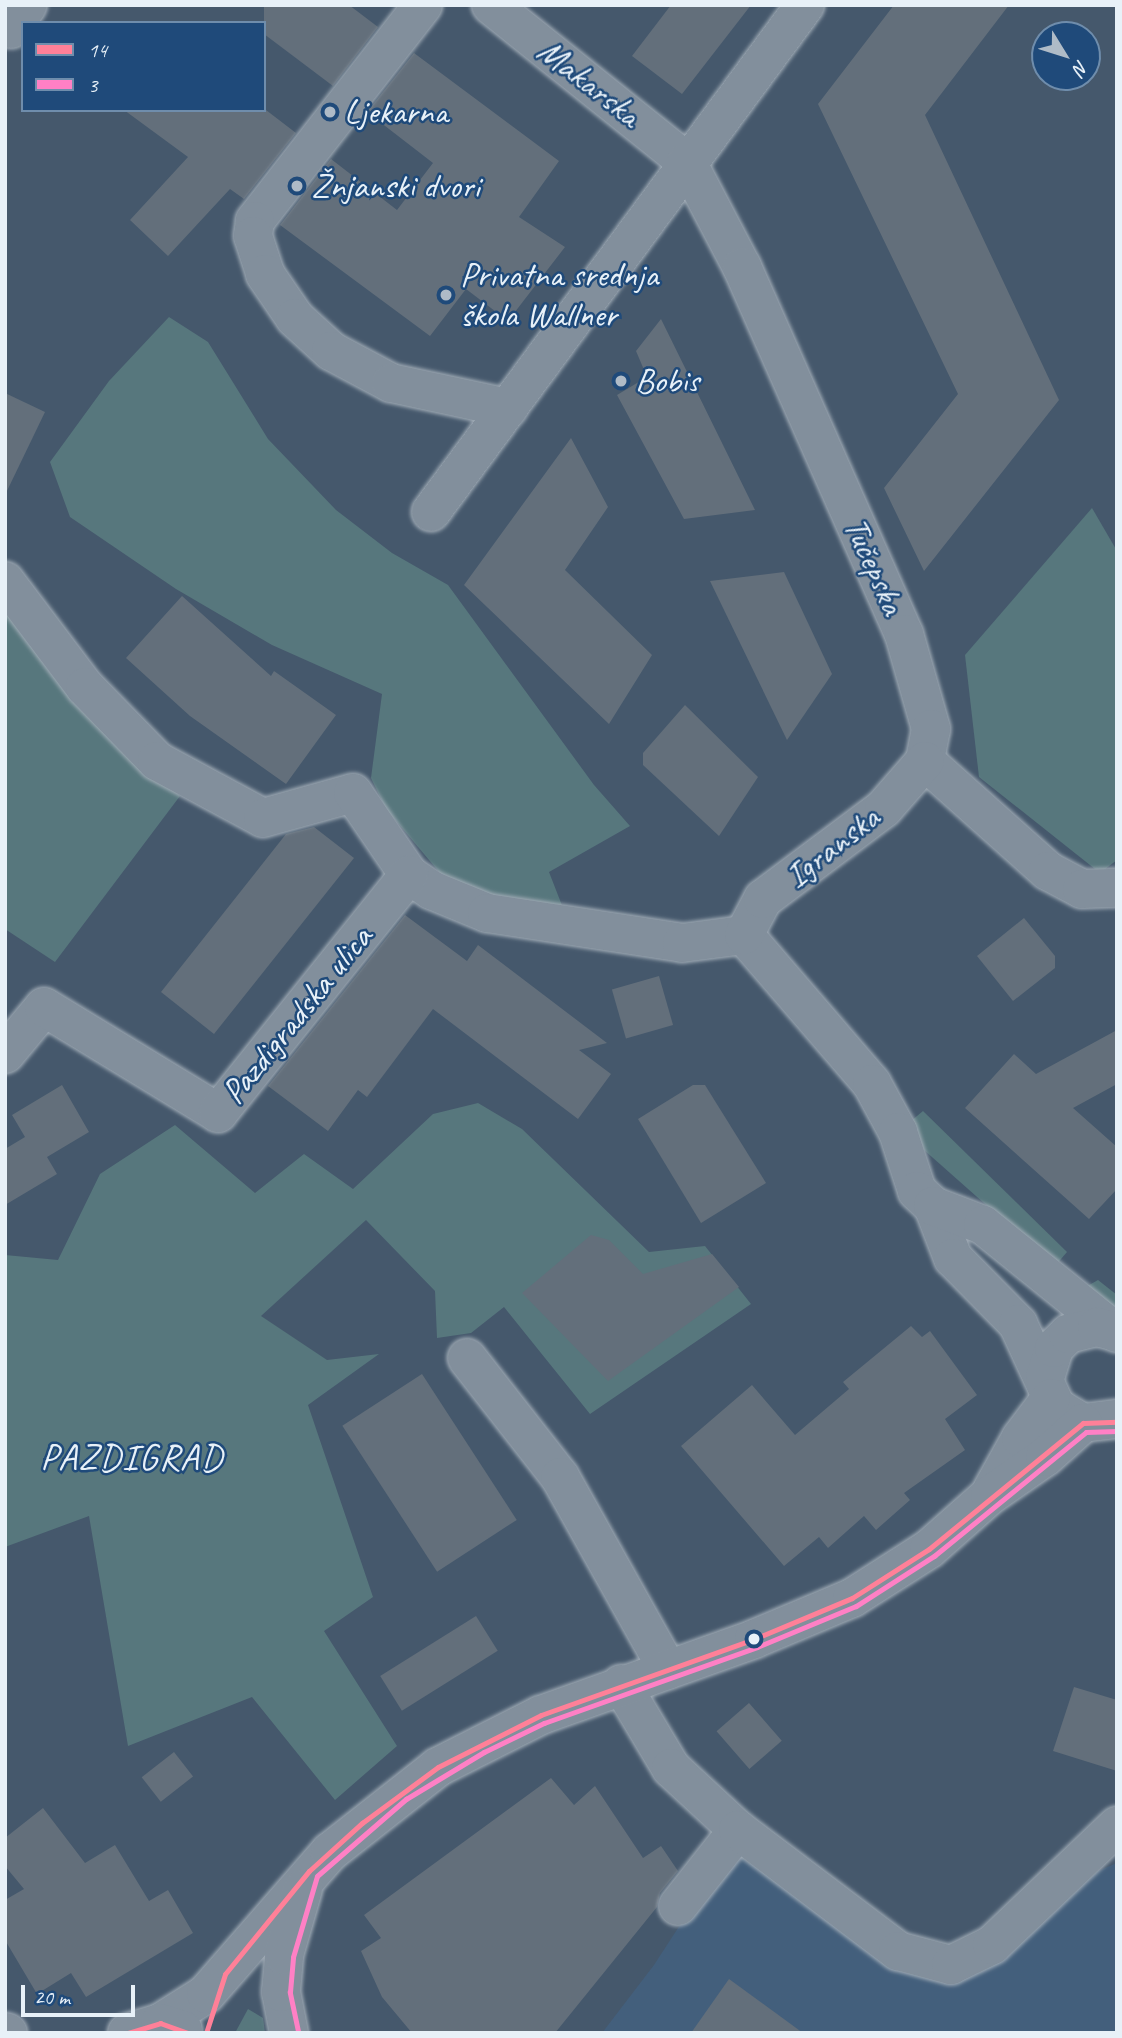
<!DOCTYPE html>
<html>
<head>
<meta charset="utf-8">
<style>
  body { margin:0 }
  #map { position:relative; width:1122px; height:2038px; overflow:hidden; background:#45586c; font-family:Caveat,sans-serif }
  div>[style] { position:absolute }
  .built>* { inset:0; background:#435f7c }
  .green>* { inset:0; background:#57777d }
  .building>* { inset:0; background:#636f7b; transform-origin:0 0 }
  .roads { filter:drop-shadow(0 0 2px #a1acb6) drop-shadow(0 0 2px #a1acb6) }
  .minor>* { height:38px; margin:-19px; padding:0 19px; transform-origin:19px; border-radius:19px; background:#828f9c }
  .bus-1>* { height:5px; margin:-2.5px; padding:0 2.5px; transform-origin:2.5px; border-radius:2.5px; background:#ff8098 }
  .bus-2>* { height:5px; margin:-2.5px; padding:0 2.5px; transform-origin:2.5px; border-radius:2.5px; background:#ff80c5 }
  .dots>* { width:19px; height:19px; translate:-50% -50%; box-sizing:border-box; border:4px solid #1f4a7a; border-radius:50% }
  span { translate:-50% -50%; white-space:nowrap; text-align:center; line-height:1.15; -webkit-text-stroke:5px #1f4a7a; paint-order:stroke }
  .street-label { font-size:35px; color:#e8f1f8 }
  .poi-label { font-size:35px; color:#e8f1f8 }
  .left { translate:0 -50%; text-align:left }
  .neighbourhood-label { font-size:37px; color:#e8f1f8; letter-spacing:2px }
  .frame { position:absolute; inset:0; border:7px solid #e8f1f8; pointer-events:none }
  .legend { position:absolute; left:21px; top:21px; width:245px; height:91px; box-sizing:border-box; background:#1f4a7a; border:2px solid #6f8dac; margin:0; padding:9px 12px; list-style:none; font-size:21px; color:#e8f1f8 }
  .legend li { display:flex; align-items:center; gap:14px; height:35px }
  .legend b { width:35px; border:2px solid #6f8dac }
  .north { position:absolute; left:1031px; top:21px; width:70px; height:70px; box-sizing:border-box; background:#1f4a7a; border:2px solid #6f8dac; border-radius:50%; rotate:128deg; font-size:19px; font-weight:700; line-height:28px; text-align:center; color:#e8f1f8 }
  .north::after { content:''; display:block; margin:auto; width:24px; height:32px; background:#afbbc7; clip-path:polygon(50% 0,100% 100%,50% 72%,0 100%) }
  .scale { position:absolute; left:21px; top:1985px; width:114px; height:32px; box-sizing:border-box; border:4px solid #e8f1f8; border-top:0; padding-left:9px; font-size:21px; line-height:24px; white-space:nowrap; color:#e8f1f8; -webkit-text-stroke:5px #1f4a7a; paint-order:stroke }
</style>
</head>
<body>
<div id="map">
  <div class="built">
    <i style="clip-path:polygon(730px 1848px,750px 1864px,756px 1857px,879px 1959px,1000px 1958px,1098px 1871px,1117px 1863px,1117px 2033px,602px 2033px,654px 1965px)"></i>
  </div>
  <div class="green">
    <i style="clip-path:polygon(169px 317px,208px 342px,268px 439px,336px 510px,392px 553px,448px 585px,594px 785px,630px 826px,549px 872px,563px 908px,493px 899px,440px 873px,386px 809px,371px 778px,382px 694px,272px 645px,176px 589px,70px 517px,50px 462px,109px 381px)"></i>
    <i style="clip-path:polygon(1092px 508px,1117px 551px,1117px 860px,1100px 873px,979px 777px,965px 655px)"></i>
    <i style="clip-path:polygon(5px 603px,123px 748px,180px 796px,55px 962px,5px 929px)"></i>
    <i style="clip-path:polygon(478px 1103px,522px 1129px,649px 1252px,705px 1246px,751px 1304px,590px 1414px,504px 1307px,471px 1333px,437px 1338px,435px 1291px,366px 1220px,261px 1316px,327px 1360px,379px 1354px,308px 1405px,373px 1597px,324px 1631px,397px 1746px,335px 1800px,252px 1697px,128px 1746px,89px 1516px,5px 1547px,5px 1255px,58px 1260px,100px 1174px,175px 1125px,255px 1193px,304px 1154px,353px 1189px,433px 1114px)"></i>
    <i style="clip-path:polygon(923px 1111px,1067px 1252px,1055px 1266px,906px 1134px,911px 1121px)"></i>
    <i style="clip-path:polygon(1098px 1280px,1117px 1295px,1117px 1308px,1084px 1288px)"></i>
    <i style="clip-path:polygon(248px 2009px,263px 2018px,265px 2033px,235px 2033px)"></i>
  </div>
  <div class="building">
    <i style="clip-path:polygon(264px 5px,349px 5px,378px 27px,333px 86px,264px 34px)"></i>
    <i style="clip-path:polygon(671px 5px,751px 5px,682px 94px,632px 56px)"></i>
    <i style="clip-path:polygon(894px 5px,1009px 5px,925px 115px,1059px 400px,924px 571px,884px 488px,958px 394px,818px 104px)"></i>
    <i style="clip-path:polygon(414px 53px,559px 161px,519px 217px,565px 247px,508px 321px,466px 289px,430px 336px,280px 225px,331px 159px,397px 210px,433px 163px,367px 112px)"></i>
    <i style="clip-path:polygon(124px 110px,266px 110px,296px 133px,244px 199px,230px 189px,168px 256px,130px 220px,188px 157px)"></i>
    <i style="clip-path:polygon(661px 319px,755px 510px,684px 519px,617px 395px,647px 377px,636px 351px)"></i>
    <i style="clip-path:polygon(5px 393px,45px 412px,5px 495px)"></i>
    <i style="clip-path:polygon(571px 438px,608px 507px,565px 570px,652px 655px,609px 724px,464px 585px)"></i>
    <i style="clip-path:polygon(784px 572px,832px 674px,787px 740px,710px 581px)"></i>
    <i style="clip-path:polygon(182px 596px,271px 676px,274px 671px,336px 715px,286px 784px,190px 716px,126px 658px)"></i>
    <i style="clip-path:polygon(685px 705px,758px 777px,719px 836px,643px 765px,643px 753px)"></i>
    <i style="clip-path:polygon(314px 827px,354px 858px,214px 1034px,161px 992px,286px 834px)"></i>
    <i style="clip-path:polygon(405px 915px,467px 961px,478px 945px,607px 1043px,579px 1050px,611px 1074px,578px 1119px,433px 1009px,367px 1097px,358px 1090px,328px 1131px,268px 1086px)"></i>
    <i style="clip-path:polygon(1024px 918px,1055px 956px,1055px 968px,1013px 1001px,977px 956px)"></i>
    <i style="left:659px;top:976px;width:51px;height:49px;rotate:74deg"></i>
    <i style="clip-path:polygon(1117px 1030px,1117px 1084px,1073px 1108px,1117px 1147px,1117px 1189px,1089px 1219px,965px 1108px,1014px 1054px,1036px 1074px)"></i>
    <i style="clip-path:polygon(62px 1085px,89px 1132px,47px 1157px,57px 1174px,5px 1205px,5px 1149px,25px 1137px,12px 1115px)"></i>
    <i style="clip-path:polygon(693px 1085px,705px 1085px,766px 1183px,701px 1223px,638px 1119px)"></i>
    <i style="clip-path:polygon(591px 1235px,609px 1240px,643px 1274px,712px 1254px,739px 1287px,608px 1381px,522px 1293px)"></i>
    <i style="clip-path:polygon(911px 1326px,922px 1337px,930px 1331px,977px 1395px,945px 1419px,965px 1450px,904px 1493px,910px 1500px,876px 1530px,864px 1516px,828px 1548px,819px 1537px,784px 1566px,681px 1446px,752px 1385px,795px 1435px,849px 1389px,843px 1382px)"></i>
    <i style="left:422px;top:1374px;width:174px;height:95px;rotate:57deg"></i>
    <i style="left:476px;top:1616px;width:41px;height:113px;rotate:58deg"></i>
    <i style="clip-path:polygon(1074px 1687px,1117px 1700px,1117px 1771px,1053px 1751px)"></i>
    <i style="left:749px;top:1703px;width:50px;height:43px;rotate:49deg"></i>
    <i style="left:174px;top:1752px;width:31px;height:41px;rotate:52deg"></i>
    <i style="clip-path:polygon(551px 1778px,574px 1805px,595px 1786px,643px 1858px,661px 1846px,678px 1871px,660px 1893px,657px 1907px,555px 2033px,412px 2033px,382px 1997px,361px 1951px,381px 1938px,364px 1915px)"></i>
    <i style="clip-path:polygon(43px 1808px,85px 1863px,115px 1845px,149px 1901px,168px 1890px,193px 1933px,86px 1997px,71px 1973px,37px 1994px,5px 1940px,5px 1900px,24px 1889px,5px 1866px,5px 1838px)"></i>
    <i style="clip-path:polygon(729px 1979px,803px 2033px,691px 2033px)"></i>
  </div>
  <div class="roads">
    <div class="minor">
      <i style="left:423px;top:5px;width:274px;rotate:127.9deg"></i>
      <i style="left:255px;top:221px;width:15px;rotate:98deg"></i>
      <i style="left:253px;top:236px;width:40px;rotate:72deg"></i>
      <i style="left:265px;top:274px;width:53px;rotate:55.7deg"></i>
      <i style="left:295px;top:318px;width:49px;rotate:42.5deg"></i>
      <i style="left:331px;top:351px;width:68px;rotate:28.1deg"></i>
      <i style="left:391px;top:383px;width:120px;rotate:12.1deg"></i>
      <i style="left:491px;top:5px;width:251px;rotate:38.7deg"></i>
      <i style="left:687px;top:162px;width:119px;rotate:62.4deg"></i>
      <i style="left:742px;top:267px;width:401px;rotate:66.2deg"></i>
      <i style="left:904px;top:634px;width:99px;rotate:74.1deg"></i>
      <i style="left:931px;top:729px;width:33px;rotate:101deg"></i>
      <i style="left:11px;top:29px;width:29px;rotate:-55deg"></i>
      <i style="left:431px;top:512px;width:630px;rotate:-53.58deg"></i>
      <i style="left:5px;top:581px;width:133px;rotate:53deg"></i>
      <i style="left:85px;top:687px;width:103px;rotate:45.8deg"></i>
      <i style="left:157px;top:761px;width:120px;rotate:28.3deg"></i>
      <i style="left:263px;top:818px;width:93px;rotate:-15.5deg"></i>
      <i style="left:353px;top:793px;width:99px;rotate:55.7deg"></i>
      <i style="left:409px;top:875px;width:27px;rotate:34deg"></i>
      <i style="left:431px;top:890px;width:61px;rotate:22.3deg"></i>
      <i style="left:487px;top:913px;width:197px;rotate:8.7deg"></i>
      <i style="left:682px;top:943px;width:63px;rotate:-7.4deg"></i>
      <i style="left:925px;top:761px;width:165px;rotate:41.8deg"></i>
      <i style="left:1048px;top:871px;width:38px;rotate:28deg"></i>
      <i style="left:1082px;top:889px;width:35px;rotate:-2deg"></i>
      <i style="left:744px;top:935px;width:196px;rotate:49.3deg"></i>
      <i style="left:872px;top:1084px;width:55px;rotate:61.6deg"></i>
      <i style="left:898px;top:1132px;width:62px;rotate:72.1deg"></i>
      <i style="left:917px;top:1191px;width:22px;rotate:43deg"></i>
      <i style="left:933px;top:1206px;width:56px;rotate:69deg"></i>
      <i style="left:953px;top:1258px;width:93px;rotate:45.4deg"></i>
      <i style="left:1018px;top:1324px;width:91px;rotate:65.4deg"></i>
      <i style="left:1056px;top:1407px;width:31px;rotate:31deg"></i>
      <i style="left:1083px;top:1423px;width:34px;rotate:-7deg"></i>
      <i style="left:744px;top:935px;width:41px;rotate:-62.2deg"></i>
      <i style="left:763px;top:899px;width:151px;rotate:-36.9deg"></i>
      <i style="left:884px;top:808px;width:62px;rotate:-48.9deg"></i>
      <i style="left:5px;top:1054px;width:61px;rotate:-50.3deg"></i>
      <i style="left:44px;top:1007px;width:204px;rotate:31.3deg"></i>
      <i style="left:218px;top:1113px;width:305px;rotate:-51.3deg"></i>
      <i style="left:933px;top:1206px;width:53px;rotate:20.8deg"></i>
      <i style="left:983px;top:1225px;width:172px;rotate:38.9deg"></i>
      <i style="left:467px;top:1358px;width:151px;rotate:52deg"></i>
      <i style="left:560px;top:1477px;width:221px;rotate:60.8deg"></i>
      <i style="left:1045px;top:1378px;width:31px;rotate:-73deg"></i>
      <i style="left:1054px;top:1348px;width:20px;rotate:-45deg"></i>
      <i style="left:1068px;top:1334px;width:30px;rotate:-14deg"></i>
      <i style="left:1097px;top:1327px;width:20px;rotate:15deg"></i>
      <i style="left:992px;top:1490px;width:60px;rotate:-60.9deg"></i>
      <i style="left:1021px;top:1438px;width:50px;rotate:-53.1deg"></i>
      <i style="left:621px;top:1684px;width:98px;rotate:59.2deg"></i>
      <i style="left:671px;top:1768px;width:91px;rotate:42.8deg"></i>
      <i style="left:678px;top:1906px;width:97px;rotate:-51.7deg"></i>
      <i style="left:738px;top:1830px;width:201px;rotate:37.1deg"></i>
      <i style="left:898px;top:1951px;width:55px;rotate:14.8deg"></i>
      <i style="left:951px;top:1965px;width:46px;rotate:-26deg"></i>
      <i style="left:992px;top:1945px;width:173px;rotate:-43.6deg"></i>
      <i style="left:160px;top:2023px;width:54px;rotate:-32.2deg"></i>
      <i style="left:206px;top:1994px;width:189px;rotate:-48.9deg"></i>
      <i style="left:330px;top:1852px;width:137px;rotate:-38.2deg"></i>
      <i style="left:438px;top:1767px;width:115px;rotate:-26.8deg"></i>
      <i style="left:541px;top:1715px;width:226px;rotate:-19.6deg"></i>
      <i style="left:754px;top:1639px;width:106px;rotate:-22.7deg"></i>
      <i style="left:852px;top:1598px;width:91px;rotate:-32.5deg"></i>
      <i style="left:929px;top:1549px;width:81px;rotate:-41.5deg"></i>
      <i style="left:990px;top:1495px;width:67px;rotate:-34.6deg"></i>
      <i style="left:1045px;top:1457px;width:51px;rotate:-41.8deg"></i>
      <i style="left:5px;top:2032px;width:3px;rotate:18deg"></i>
      <i style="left:127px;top:2033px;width:34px;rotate:-17deg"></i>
      <i style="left:160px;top:2023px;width:24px;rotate:17deg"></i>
      <i style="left:289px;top:2033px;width:42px;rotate:-101deg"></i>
      <i style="left:281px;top:1992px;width:37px;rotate:-85deg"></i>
      <i style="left:284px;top:1955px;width:69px;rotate:-73.9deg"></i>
    </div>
  </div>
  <div class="bus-1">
    <i style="left:128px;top:2033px;width:34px;rotate:-17deg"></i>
    <i style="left:160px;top:2023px;width:29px;rotate:20deg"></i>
    <i style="left:206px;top:2033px;width:62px;rotate:-72.1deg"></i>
    <i style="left:225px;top:1974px;width:133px;rotate:-50.8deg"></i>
    <i style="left:309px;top:1871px;width:72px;rotate:-42.2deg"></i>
    <i style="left:362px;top:1823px;width:94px;rotate:-36.4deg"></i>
    <i style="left:438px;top:1767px;width:115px;rotate:-26.8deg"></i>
    <i style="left:541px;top:1715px;width:226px;rotate:-19.6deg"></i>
    <i style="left:754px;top:1639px;width:106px;rotate:-22.7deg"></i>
    <i style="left:852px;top:1598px;width:91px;rotate:-32.5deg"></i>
    <i style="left:929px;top:1549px;width:199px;rotate:-39.3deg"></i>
    <i style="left:1083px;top:1423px;width:34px;rotate:-2deg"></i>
  </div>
  <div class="bus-2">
    <i style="left:298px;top:2031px;width:40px;rotate:-102deg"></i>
    <i style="left:290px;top:1992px;width:35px;rotate:-85deg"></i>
    <i style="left:293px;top:1957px;width:84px;rotate:-73.5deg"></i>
    <i style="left:317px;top:1876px;width:118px;rotate:-40.9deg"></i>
    <i style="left:406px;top:1799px;width:91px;rotate:-31.1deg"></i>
    <i style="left:484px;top:1752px;width:67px;rotate:-25.8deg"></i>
    <i style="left:544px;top:1723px;width:226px;rotate:-19.6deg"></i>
    <i style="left:757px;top:1647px;width:107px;rotate:-22.5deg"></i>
    <i style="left:856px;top:1606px;width:93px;rotate:-32.7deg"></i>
    <i style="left:934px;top:1556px;width:196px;rotate:-39.2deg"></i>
    <i style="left:1086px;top:1432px;width:31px;rotate:-2deg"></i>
  </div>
  <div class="dots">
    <i style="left:330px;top:112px;background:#afbbc7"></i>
    <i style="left:297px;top:186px;background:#afbbc7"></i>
    <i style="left:446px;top:295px;background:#afbbc7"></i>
    <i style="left:621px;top:381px;background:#afbbc7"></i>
    <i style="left:754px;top:1639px;background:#e8f1f8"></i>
  </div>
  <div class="street-label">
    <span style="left:589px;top:83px;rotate:38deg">Makarska</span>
    <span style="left:874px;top:566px;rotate:66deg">Tučepska</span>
    <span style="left:832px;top:847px;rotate:-38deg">Igranska</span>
    <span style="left:297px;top:1015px;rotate:-51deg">Pazdigradska ulica</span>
  </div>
  <div class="poi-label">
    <span class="left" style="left:344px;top:112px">Ljekarna</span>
    <span class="left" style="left:311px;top:186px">Žnjanski dvori</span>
    <span class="left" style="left:460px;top:295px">Privatna srednja<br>škola Wallner</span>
    <span class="left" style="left:635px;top:381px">Bobis</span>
  </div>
  <div class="neighbourhood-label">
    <span style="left:132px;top:1457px">PAZDIGRAD</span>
  </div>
  <div class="frame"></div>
  <ul class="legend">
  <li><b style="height:9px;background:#ff8098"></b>14</li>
  <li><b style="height:9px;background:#ff80c5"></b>3</li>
  </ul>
  <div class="north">N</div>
  <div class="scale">20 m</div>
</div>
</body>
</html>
